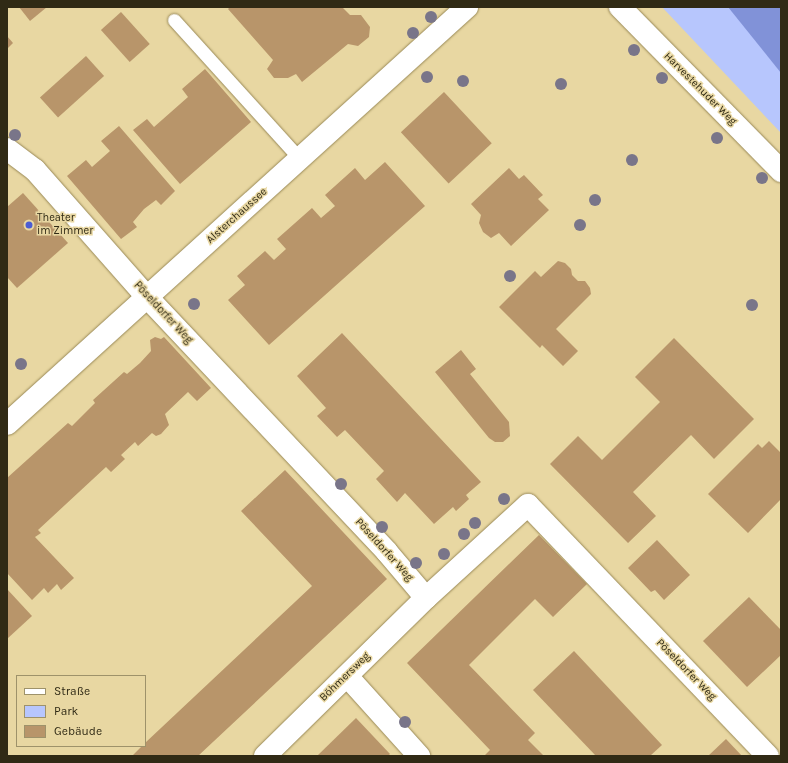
<!DOCTYPE html>
<html>
<head>
<meta charset="utf-8">
<style>
  body { margin:0 }
  #map { position:relative; width:788px; height:763px; overflow:hidden; background:#e8d7a2; font-family:Karla,sans-serif }
  div>[style] { position:absolute }
  .green>* { inset:0; background:#b7c6fd }
  .forest>* { inset:0; background:#8192d8 }
  .building>* { inset:0; background:#b8956a; transform-origin:0 0 }
  .roads { filter:drop-shadow(0 0 1px #998957) drop-shadow(0 0 1px #998957) }
  .service>* { height:13px; margin:-6.5px; padding:0 6.5px; transform-origin:6.5px; border-radius:6.5px; background:#fff }
  .minor>* { height:22px; margin:-11px; padding:0 11px; transform-origin:11px; border-radius:11px; background:#fff }
  .trees>* { width:12px; height:12px; margin:-6px; border-radius:50%; background:#797589 }
  .dots>* { width:11px; height:11px; translate:-50% -50%; box-sizing:border-box; border:2px solid #e8d7a2; border-radius:50% }
  span { translate:-50% -50%; white-space:nowrap; text-align:center; line-height:1.15; -webkit-text-stroke:3px #e8d7a2; paint-order:stroke }
  .street-label { font-size:11px; color:#302a15 }
  .poi-label { font-size:11px; color:#302a15 }
  .left { translate:0 -50%; text-align:left }
  .frame { position:absolute; inset:0; border:8px solid #302a15; pointer-events:none }
  .legend { position:absolute; left:16px; top:675px; width:130px; height:72px; box-sizing:border-box; background:#e8d7a2; border:1px solid #9e926a; margin:0; padding:5px 7px; list-style:none; font-size:12px; color:#302a15 }
  .legend li { display:flex; align-items:center; gap:8px; height:20px }
  .legend b { width:20px; border:1px solid #9e926a }
</style>
</head>
<body>
<div id="map">
  <div class="green">
    <i style="clip-path:polygon(662px 7px,781px 7px,781px 133px)"></i>
  </div>
  <div class="forest">
    <i style="clip-path:polygon(728px 7px,781px 7px,781px 73px)"></i>
  </div>
  <div class="building">
    <i style="clip-path:polygon(19px 7px,47px 7px,30px 21px)"></i>
    <i style="clip-path:polygon(230px 7px,342px 7px,350px 15px,361px 15px,370px 27px,369px 37px,358px 46px,348px 44px,302px 82px,296px 74px,288px 78px,274px 78px,267px 69px,273px 60px,228px 9px)"></i>
    <i style="left:121px;top:12px;width:43px;height:27px;rotate:48deg"></i>
    <i style="clip-path:polygon(7px 36px,13px 43px,7px 49px)"></i>
    <i style="left:86px;top:56px;width:27px;height:62px;rotate:48deg"></i>
    <i style="clip-path:polygon(205px 69px,251px 122px,180px 184px,133px 130px,147px 119px,154px 127px,188px 97px,182px 89px)"></i>
    <i style="left:444px;top:92px;width:70px;height:59px;rotate:47deg"></i>
    <i style="clip-path:polygon(119px 126px,175px 191px,161px 205px,156px 200px,144px 209px,133px 222px,137px 227px,121px 239px,67px 176px,86px 160px,92px 167px,110px 151px,101px 141px)"></i>
    <i style="clip-path:polygon(385px 162px,425px 206px,269px 345px,228px 300px,245px 285px,237px 276px,265px 251px,274px 260px,286px 249px,277px 239px,312px 208px,321px 218px,335px 206px,325px 195px,355px 168px,365px 180px)"></i>
    <i style="clip-path:polygon(509px 168px,519px 179px,524px 175px,543px 195px,538px 199px,549px 210px,511px 246px,499px 233px,491px 238px,483px 232px,479px 223px,481px 215px,471px 204px)"></i>
    <i style="clip-path:polygon(23px 193px,68px 243px,17px 288px,7px 277px,7px 207px)"></i>
    <i style="clip-path:polygon(558px 261px,565px 263px,571px 269px,572px 275px,578px 281px,585px 281px,590px 288px,591px 294px,556px 329px,578px 351px,563px 366px,542px 345px,540px 348px,499px 307px,535px 271px,541px 277px)"></i>
    <i style="clip-path:polygon(342px 333px,481px 482px,466px 495px,469px 499px,456px 511px,453px 507px,434px 524px,405px 493px,397px 502px,376px 479px,384px 471px,345px 430px,337px 437px,317px 416px,326px 408px,297px 376px)"></i>
    <i style="clip-path:polygon(155px 337px,161px 339px,164px 337px,211px 388px,197px 401px,188px 392px,165px 414px,169px 425px,161px 434px,156px 436px,152px 433px,138px 446px,135px 442px,121px 455px,125px 459px,111px 472px,106px 467px,38px 530px,41px 533px,35px 537px,74px 578px,61px 590px,57px 584px,48px 593px,44px 588px,32px 600px,7px 573px,7px 478px,68px 423px,72px 426px,95px 403px,93px 400px,124px 372px,127px 374px,140px 363px,151px 351px,150px 340px)"></i>
    <i style="clip-path:polygon(674px 338px,754px 419px,714px 459px,691px 435px,633px 492px,656px 516px,628px 543px,550px 464px,578px 436px,602px 460px,660px 402px,635px 377px)"></i>
    <i style="clip-path:polygon(461px 350px,476px 369px,470px 374px,509px 422px,510px 436px,503px 442px,495px 442px,489px 438px,435px 372px)"></i>
    <i style="clip-path:polygon(769px 441px,781px 453px,781px 499px,748px 533px,708px 494px,758px 444px,762px 448px)"></i>
    <i style="clip-path:polygon(285px 470px,387px 579px,198px 756px,132px 756px,142px 746px,145px 746px,145px 743px,312px 586px,241px 511px)"></i>
    <i style="clip-path:polygon(539px 535px,587px 584px,553px 617px,535px 599px,469px 665px,535px 733px,528px 740px,544px 756px,486px 756px,485px 755px,490px 750px,407px 663px)"></i>
    <i style="clip-path:polygon(657px 540px,690px 575px,664px 600px,655px 590px,651px 592px,628px 568px)"></i>
    <i style="clip-path:polygon(7px 589px,32px 616px,7px 639px)"></i>
    <i style="clip-path:polygon(749px 597px,781px 630px,781px 655px,747px 687px,703px 641px)"></i>
    <i style="clip-path:polygon(574px 651px,662px 745px,650px 756px,596px 756px,533px 690px)"></i>
    <i style="clip-path:polygon(356px 718px,390px 754px,388px 756px,317px 756px)"></i>
    <i style="clip-path:polygon(726px 739px,742px 756px,708px 756px)"></i>
  </div>
  <div class="roads">
    <div class="service">
      <i style="left:174px;top:20px;width:188px;rotate:47.8deg"></i>
    </div>
    <div class="minor">
      <i style="left:620px;top:7px;width:230px;rotate:45.5deg"></i>
      <i style="left:7px;top:149px;width:35px;rotate:37deg"></i>
      <i style="left:35px;top:170px;width:169px;rotate:48.6deg"></i>
      <i style="left:147px;top:297px;width:350px;rotate:46.7deg"></i>
      <i style="left:387px;top:552px;width:60px;rotate:49.7deg"></i>
      <i style="left:426px;top:598px;width:138px;rotate:-42.4deg"></i>
      <i style="left:528px;top:505px;width:347px;rotate:46.3deg"></i>
      <i style="left:7px;top:424px;width:621px;rotate:-42.19deg"></i>
      <i style="left:347px;top:676px;width:108px;rotate:48deg"></i>
      <i style="left:265px;top:756px;width:226px;rotate:-44.5deg"></i>
    </div>
  </div>
  <div class="trees">
    <i style="left:431px;top:17px"></i>
    <i style="left:413px;top:33px"></i>
    <i style="left:634px;top:50px"></i>
    <i style="left:427px;top:77px"></i>
    <i style="left:662px;top:78px"></i>
    <i style="left:463px;top:81px"></i>
    <i style="left:561px;top:84px"></i>
    <i style="left:15px;top:135px"></i>
    <i style="left:717px;top:138px"></i>
    <i style="left:632px;top:160px"></i>
    <i style="left:762px;top:178px"></i>
    <i style="left:595px;top:200px"></i>
    <i style="left:580px;top:225px"></i>
    <i style="left:510px;top:276px"></i>
    <i style="left:194px;top:304px"></i>
    <i style="left:752px;top:305px"></i>
    <i style="left:21px;top:364px"></i>
    <i style="left:341px;top:484px"></i>
    <i style="left:504px;top:499px"></i>
    <i style="left:475px;top:523px"></i>
    <i style="left:382px;top:527px"></i>
    <i style="left:464px;top:534px"></i>
    <i style="left:444px;top:554px"></i>
    <i style="left:416px;top:563px"></i>
    <i style="left:405px;top:722px"></i>
  </div>
  <div class="dots">
    <i style="left:29px;top:225px;background:#4c5dd2"></i>
  </div>
  <div class="street-label">
    <span style="left:700px;top:89px;rotate:45deg">Harvestehuder Weg</span>
    <span style="left:237px;top:216px;rotate:-42deg">Alsterchaussee</span>
    <span style="left:163px;top:313px;rotate:47deg">Pöseldorfer Weg</span>
    <span style="left:384px;top:550px;rotate:48deg">Pöseldorfer Weg</span>
    <span style="left:686px;top:670px;rotate:46deg">Pöseldorfer Weg</span>
    <span style="left:345px;top:677px;rotate:-44deg">Böhmersweg</span>
  </div>
  <div class="poi-label">
    <span class="left" style="left:37px;top:225px">Theater<br>im Zimmer</span>
  </div>
  <div class="frame"></div>
  <ul class="legend">
  <li><b style="height:5px;background:#fff"></b>Straße</li>
  <li><b style="height:11px;background:#b7c6fd"></b>Park</li>
  <li><b style="height:11px;background:#b8956a"></b>Gebäude</li>
  </ul>
</div>
</body>
</html>
